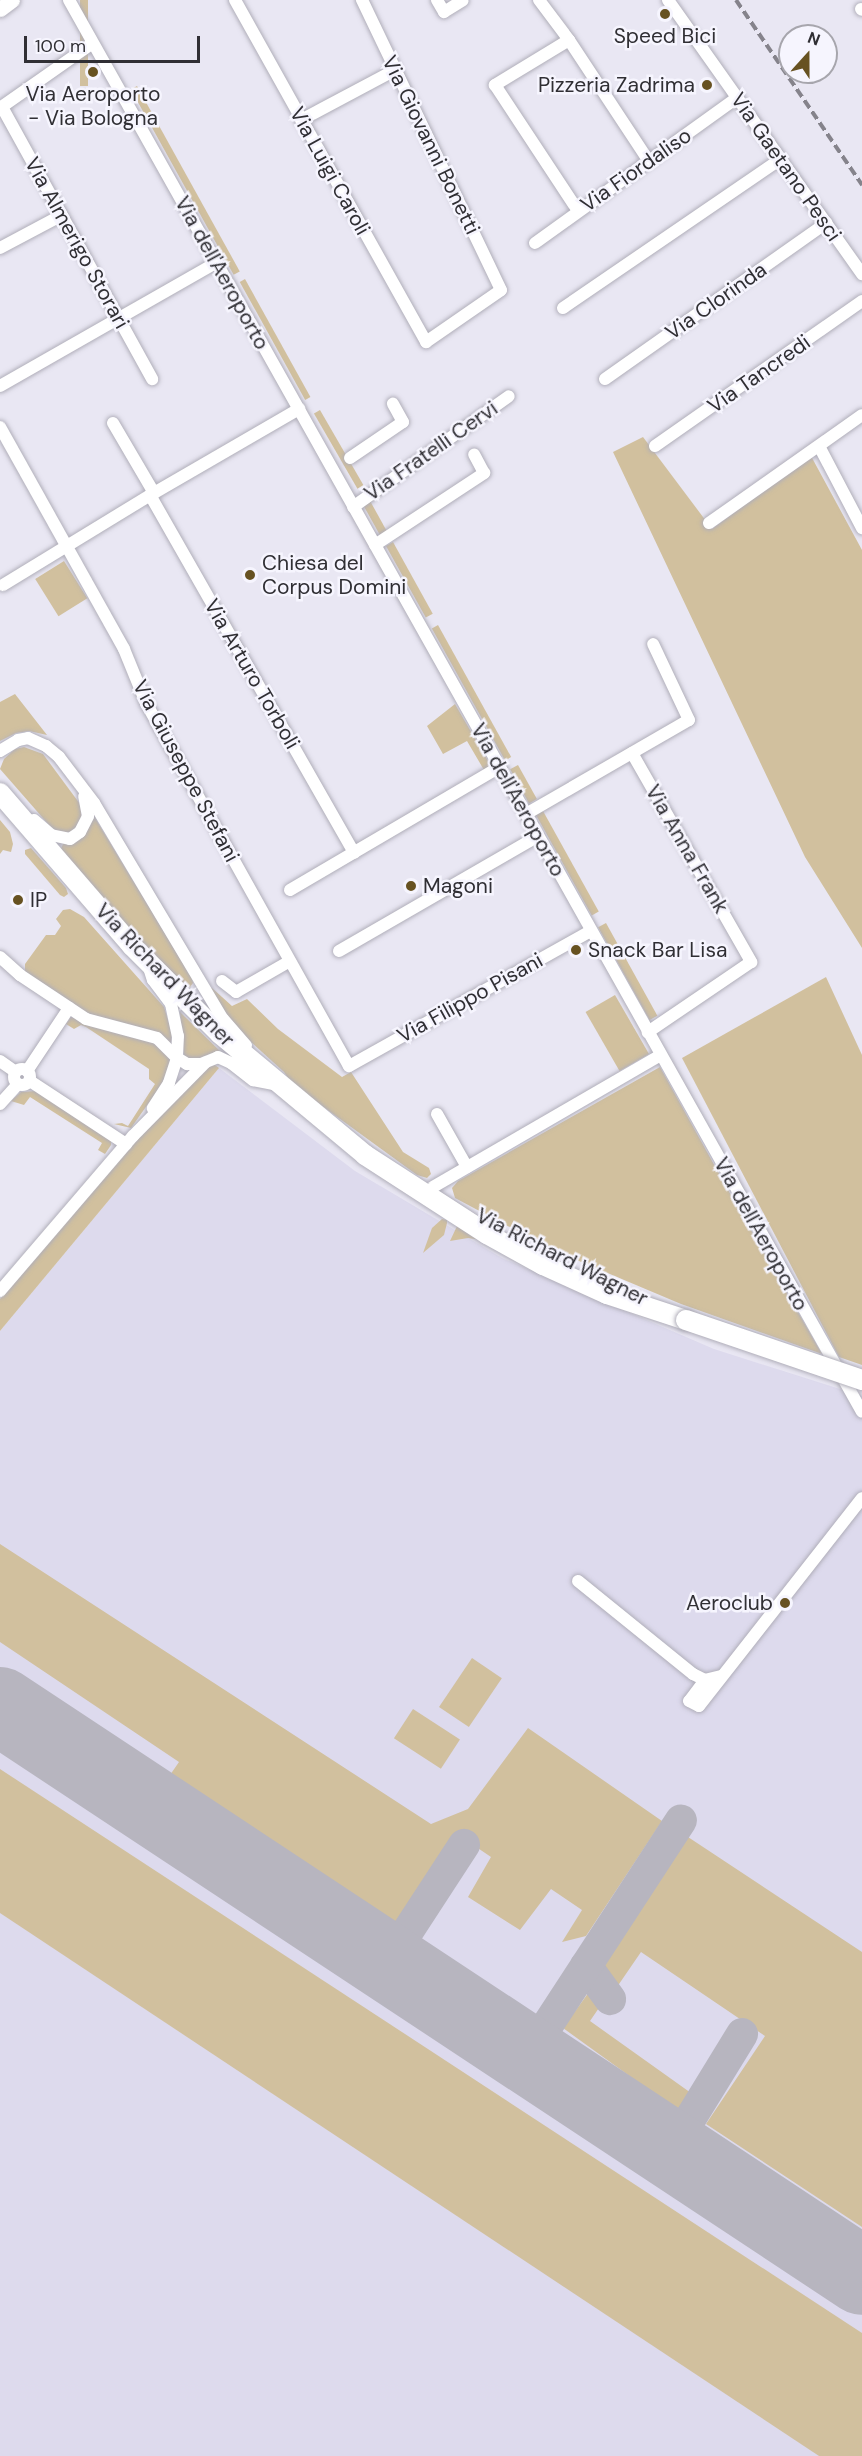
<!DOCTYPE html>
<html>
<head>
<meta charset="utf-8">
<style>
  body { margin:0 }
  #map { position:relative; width:862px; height:2456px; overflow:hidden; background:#e9e7f3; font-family:"DM Sans",sans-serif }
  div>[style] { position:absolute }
  .built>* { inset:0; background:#dddaed }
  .green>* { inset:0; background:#d1c09e; transform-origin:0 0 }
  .taxiway>* { height:32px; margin:-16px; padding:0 16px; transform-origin:16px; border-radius:16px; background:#b7b5bf }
  .runway>* { height:78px; margin:-39px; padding:0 39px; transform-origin:39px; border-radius:39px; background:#b7b5bf }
  .roads { filter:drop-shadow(0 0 2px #b0aeb9) drop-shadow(0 0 2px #b0aeb9) }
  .minor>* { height:12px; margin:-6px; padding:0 6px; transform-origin:6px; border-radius:6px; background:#fff }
  .minor>.ring { margin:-6px; padding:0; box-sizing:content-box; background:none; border:12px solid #fff; border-radius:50% }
  .tertiary>* { height:15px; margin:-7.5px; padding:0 7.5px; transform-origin:7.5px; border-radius:7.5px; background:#fff }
  .primary>* { height:20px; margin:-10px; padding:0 10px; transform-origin:10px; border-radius:10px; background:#fff }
  .rail>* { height:4px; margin-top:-2px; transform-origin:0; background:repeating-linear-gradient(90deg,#85838b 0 9px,transparent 0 13.5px) }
  .bridges { filter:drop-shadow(0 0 2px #b0aeb9) drop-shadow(0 0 2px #b0aeb9) }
  .primary-bridge>* { height:20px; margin:-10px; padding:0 10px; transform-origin:10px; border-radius:10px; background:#fff }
  .dots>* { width:16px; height:16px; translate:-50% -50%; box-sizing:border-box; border:3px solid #f6f5fe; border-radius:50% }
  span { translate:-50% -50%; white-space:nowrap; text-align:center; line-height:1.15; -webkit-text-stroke:5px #f6f5fe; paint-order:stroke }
  .poi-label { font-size:21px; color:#302f34 }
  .right { translate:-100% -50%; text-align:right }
  .left { translate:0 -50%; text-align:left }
  .street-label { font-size:21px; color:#302f34 }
  .north { position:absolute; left:778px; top:24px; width:60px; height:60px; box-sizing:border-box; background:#f6f5fe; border:2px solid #a7a6ad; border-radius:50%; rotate:21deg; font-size:16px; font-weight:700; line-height:24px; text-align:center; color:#302f34 }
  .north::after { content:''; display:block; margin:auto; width:21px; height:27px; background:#675221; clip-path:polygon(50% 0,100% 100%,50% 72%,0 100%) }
  .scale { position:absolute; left:24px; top:36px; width:176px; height:27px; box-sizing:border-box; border:3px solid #302f34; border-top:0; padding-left:8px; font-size:18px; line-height:21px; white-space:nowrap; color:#302f34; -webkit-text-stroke:4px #f6f5fe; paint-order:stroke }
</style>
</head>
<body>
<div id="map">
  <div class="built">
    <i style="clip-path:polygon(219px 1068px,355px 1171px,502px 1258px,714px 1349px,862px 1396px,862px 2456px,0 2456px,0 1331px)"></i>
  </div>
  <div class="green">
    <i style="left:80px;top:0;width:8px;height:86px"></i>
    <i style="left:137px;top:86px;width:212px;height:7px;rotate:61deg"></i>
    <i style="left:245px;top:279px;width:135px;height:6px;rotate:61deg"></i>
    <i style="left:320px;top:410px;width:87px;height:7px;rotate:60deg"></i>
    <i style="clip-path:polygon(643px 437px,712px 529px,811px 456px,862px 550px,862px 948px,805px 857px,613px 452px)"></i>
    <i style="left:369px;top:499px;width:38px;height:8px;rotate:61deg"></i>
    <i style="left:393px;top:542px;width:82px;height:8px;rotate:61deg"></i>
    <i style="left:64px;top:561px;width:44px;height:34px;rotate:58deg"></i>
    <i style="left:438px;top:625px;width:151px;height:7px;rotate:61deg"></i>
    <i style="clip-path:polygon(15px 694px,47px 735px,29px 731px,16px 733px,0 741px,0 702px)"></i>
    <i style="clip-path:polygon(455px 704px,491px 766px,484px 770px,467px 741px,443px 754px,427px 726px)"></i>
    <i style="clip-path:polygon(24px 747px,43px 754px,80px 804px,82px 819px,71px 833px,56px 833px,0 769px,4px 759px,15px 749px)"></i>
    <i style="left:518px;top:765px;width:39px;height:9px;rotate:61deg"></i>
    <i style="left:543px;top:811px;width:115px;height:8px;rotate:61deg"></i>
    <i style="clip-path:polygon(92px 813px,192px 978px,193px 983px,190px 987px,184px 987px,172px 976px,60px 851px,63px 844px,73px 843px,85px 834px,91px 824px)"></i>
    <i style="clip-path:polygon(0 820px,10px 832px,13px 844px,11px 852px,3px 850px,0 854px)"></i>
    <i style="clip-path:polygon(31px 848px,66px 888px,68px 894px,64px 897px,60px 895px,25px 854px,25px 850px)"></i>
    <i style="clip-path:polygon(70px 909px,84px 917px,164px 1007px,172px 1033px,171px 1047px,92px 1018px,25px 972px,25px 964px,46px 935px,55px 935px,61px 926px,56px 919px,63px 910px)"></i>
    <i style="left:606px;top:923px;width:106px;height:9px;rotate:61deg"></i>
    <i style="clip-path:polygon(826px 977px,862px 1055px,862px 1365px,839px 1357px,682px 1058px)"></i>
    <i style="clip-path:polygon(212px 988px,232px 1006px,247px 999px,278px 1029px,342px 1077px,351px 1072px,403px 1152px,429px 1168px,431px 1174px,427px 1178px,417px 1175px,292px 1084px,284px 1072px,228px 1021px,208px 989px)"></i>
    <i style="left:615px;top:995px;width:68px;height:34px;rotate:60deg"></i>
    <i style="clip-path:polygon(180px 1012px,223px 1054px,197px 1060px,189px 1060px,184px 1056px)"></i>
    <i style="clip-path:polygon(71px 1017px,152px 1040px,172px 1059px,167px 1077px,131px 1128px,114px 1124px,122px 1123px,128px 1126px,155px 1084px,149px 1079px,149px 1069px,86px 1027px,81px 1025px,74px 1029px,66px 1024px)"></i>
    <i style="clip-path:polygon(215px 1065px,219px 1068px,0 1331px,0 1299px,131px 1145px,208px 1067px)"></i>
    <i style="clip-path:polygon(660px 1067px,732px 1197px,822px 1354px,681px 1304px,553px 1250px,455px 1198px,452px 1188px,458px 1181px)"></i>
    <i style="clip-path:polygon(36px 1091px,111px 1139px,111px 1145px,105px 1154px,98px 1150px,102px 1143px,30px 1097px,24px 1105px,11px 1101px,21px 1092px)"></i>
    <i style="clip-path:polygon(442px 1219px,447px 1220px,447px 1223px,444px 1235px,423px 1253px,432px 1228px)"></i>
    <i style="clip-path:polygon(458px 1224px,488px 1241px,468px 1238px,450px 1241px)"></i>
    <i style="clip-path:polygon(0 1544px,431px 1824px,468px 1809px,528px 1728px,662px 1821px,586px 1936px,562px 1942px,582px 1910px,551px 1889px,520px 1930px,468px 1897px,491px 1857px,457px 1834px,397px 1926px,170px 1775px,179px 1762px,0 1642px)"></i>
    <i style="left:472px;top:1658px;width:36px;height:59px;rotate:34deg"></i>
    <i style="left:413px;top:1709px;width:56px;height:35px;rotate:33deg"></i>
    <i style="clip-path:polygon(0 1769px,862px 2333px,862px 2456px,819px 2456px,0 1913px)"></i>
    <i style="clip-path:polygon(688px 1837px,862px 1952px,862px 2227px,706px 2124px,765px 2036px,641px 1952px,617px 1987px,601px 1964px)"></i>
    <i style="clip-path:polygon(589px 1992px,603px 2002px,590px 2021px,691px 2093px,678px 2111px,563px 2028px)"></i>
  </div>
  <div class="taxiway">
    <i style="left:387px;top:1963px;width:141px;rotate:-56.9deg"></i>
    <i style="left:586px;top:1966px;width:41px;rotate:54deg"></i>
    <i style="left:528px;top:2055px;width:280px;rotate:-56.9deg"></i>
    <i style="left:671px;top:2150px;width:136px;rotate:-58.5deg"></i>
  </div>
  <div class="runway">
    <i style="left:0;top:1706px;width:1033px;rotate:33.47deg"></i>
  </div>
  <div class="roads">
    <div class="minor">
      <i style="left:69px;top:0;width:1619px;rotate:60.68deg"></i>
      <i style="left:235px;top:0;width:392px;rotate:60.8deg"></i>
      <i style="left:426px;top:342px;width:91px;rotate:-34.7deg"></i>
      <i style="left:501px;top:290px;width:322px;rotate:-115.6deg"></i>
      <i style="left:437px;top:0;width:14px;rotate:60deg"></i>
      <i style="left:444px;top:12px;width:22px;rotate:-32deg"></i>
      <i style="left:539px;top:0;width:50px;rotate:53.1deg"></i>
      <i style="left:569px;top:40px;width:144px;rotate:56.6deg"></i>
      <i style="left:668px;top:0;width:336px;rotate:54.7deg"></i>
      <i style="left:861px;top:9px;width:1px;rotate:45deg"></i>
      <i style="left:569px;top:40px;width:87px;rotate:148.7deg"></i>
      <i style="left:495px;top:85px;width:151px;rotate:56.6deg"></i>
      <i style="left:2px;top:107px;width:311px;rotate:61.1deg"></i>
      <i style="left:0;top:108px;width:113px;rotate:-35deg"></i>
      <i style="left:301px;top:120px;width:106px;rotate:-28deg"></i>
      <i style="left:535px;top:243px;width:249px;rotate:-35.7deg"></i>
      <i style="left:0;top:248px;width:70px;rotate:-28deg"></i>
      <i style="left:563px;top:308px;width:264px;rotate:-34.4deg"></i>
      <i style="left:605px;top:379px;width:271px;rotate:-35.2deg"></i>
      <i style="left:0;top:386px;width:249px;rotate:-29.7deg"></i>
      <i style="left:113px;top:423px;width:81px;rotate:59.6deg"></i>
      <i style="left:0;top:427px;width:254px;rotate:60.8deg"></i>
      <i style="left:124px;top:649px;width:58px;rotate:67.8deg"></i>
      <i style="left:146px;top:703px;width:416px;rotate:60.8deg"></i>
      <i style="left:349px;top:1066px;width:277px;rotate:-29.2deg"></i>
      <i style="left:655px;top:446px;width:253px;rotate:-35deg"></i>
      <i style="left:819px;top:446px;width:93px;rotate:62.3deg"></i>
      <i style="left:350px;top:458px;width:64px;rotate:-34.2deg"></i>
      <i style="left:403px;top:422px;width:21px;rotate:-119deg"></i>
      <i style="left:150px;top:495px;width:412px;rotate:60.3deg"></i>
      <i style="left:353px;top:507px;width:191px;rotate:-35.4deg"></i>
      <i style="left:709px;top:523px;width:187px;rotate:-35.2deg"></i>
      <i style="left:375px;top:545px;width:131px;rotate:-33.4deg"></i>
      <i style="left:484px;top:473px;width:21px;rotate:-118deg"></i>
      <i style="left:3px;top:585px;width:177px;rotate:-31.4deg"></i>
      <i style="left:154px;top:493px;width:168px;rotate:-30.1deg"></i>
      <i style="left:0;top:751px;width:21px;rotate:-31deg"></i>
      <i style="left:18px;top:740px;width:10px;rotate:-11deg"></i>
      <i style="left:28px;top:738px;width:20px;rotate:24deg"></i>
      <i style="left:46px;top:746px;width:17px;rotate:40deg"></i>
      <i style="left:59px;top:757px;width:58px;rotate:52.7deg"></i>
      <i style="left:94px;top:803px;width:252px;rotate:59.2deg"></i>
      <i style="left:223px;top:1019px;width:35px;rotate:49deg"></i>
      <i style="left:632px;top:753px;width:241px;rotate:60.3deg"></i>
      <i style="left:751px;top:962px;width:125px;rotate:145.8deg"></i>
      <i style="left:526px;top:814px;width:188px;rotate:-30deg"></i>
      <i style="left:689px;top:720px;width:84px;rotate:-115.3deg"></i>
      <i style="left:34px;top:820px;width:23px;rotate:41deg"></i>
      <i style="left:51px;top:835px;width:19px;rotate:12deg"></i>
      <i style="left:70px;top:839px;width:12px;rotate:-35deg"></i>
      <i style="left:80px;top:832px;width:18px;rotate:-63deg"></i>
      <i style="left:88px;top:816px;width:20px;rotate:-101deg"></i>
      <i style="left:290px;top:890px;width:243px;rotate:-30.4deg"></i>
      <i style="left:339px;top:951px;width:230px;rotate:-30deg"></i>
      <i style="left:0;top:957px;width:27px;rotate:42deg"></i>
      <i style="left:20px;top:975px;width:79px;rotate:33.7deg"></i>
      <i style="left:86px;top:1019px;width:73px;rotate:15deg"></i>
      <i style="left:157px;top:1038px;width:28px;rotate:45deg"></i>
      <i style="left:177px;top:1058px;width:12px;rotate:31deg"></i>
      <i style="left:187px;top:1064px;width:14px"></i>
      <i style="left:201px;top:1064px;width:18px;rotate:-22deg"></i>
      <i style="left:218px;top:1057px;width:14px;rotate:25deg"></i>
      <i style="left:231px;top:1063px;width:28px;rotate:38deg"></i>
      <i style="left:253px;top:1080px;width:25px;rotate:11deg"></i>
      <i style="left:150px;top:971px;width:9px;rotate:72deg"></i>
      <i style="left:153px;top:980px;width:30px;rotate:53deg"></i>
      <i style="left:171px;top:1004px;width:33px;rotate:78deg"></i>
      <i style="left:178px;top:1036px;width:22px;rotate:93deg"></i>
      <i style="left:177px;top:1058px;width:26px;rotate:108deg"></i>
      <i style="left:169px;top:1083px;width:30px;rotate:123deg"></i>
      <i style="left:222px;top:981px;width:18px;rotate:38deg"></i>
      <i style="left:236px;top:992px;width:62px;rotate:-29.9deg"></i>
      <i style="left:0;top:1061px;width:19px;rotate:35deg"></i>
      <i class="ring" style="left:14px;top:1069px;width:4px;height:4px"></i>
      <i style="left:27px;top:1071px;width:76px;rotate:-56.3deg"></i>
      <i style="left:30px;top:1081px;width:115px;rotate:33.3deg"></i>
      <i style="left:0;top:1104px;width:27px;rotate:-48deg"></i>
      <i style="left:437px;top:1114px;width:61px;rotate:60.5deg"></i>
      <i style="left:433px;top:1187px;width:263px;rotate:-30.1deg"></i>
      <i style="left:0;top:1291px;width:204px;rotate:-49.4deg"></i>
      <i style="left:133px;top:1136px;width:103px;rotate:-45.4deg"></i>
      <i style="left:578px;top:1581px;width:148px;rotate:39deg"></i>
      <i style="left:693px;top:1674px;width:13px;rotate:27deg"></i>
      <i style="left:721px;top:1676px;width:16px;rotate:166deg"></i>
      <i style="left:705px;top:1680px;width:26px;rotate:127deg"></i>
      <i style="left:689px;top:1701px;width:11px;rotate:27deg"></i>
      <i style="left:699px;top:1706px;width:264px;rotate:-51.9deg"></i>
    </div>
    <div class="tertiary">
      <i style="left:0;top:9px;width:15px;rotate:-37deg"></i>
    </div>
    <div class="primary">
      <i style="left:0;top:793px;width:202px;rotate:49.2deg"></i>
      <i style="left:132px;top:946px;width:124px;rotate:45deg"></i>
      <i style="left:220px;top:1034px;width:189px;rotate:39.8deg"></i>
      <i style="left:365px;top:1155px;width:145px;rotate:32.9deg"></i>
      <i style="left:487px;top:1234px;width:64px;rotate:29deg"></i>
      <i style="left:543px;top:1265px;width:70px;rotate:24.4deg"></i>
      <i style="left:607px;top:1294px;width:83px;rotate:18.2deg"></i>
    </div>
  </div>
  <div class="rail">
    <i style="left:736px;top:0;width:224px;rotate:55.7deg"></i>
  </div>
  <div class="bridges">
    <div class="primary-bridge">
      <i style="left:686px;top:1320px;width:186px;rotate:18.8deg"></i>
    </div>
  </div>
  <div class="dots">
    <i style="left:665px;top:14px;background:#675221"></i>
    <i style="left:93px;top:72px;background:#675221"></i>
    <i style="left:707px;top:85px;background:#675221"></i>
    <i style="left:250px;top:575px;background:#675221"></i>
    <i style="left:411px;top:886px;background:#675221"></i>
    <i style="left:18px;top:900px;background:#675221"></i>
    <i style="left:576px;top:950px;background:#675221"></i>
    <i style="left:785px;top:1603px;background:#675221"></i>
  </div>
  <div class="poi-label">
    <span style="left:665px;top:36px">Speed Bici</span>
    <span class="right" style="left:695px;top:85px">Pizzeria Zadrima</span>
    <span style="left:93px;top:106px">Via Aeroporto<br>- Via Bologna</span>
    <span class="left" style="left:262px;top:575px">Chiesa del<br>Corpus Domini</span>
    <span class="left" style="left:423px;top:886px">Magoni</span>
    <span class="left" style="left:30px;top:900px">IP</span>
    <span class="left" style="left:588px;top:950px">Snack Bar Lisa</span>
    <span class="right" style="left:773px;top:1603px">Aeroclub</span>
  </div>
  <div class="street-label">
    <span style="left:431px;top:145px;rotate:64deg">Via Giovanni Bonetti</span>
    <span style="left:786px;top:167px;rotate:55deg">Via Gaetano Pesci</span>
    <span style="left:636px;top:170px;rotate:-35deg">Via Fiordaliso</span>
    <span style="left:330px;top:171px;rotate:61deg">Via Luigi Caroli</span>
    <span style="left:77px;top:243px;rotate:61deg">Via Almerigo Storari</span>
    <span style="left:222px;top:273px;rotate:61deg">Via dell'Aeroporto</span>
    <span style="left:716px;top:301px;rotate:-35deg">Via Clorinda</span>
    <span style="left:759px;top:374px;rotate:-35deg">Via Tancredi</span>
    <span style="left:431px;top:451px;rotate:-35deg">Via Fratelli Cervi</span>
    <span style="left:252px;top:674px;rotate:60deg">Via Arturo Torboli</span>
    <span style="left:186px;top:771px;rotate:62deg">Via Giuseppe Stefani</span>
    <span style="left:518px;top:800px;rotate:61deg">Via dell'Aeroporto</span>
    <span style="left:687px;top:849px;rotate:60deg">Via Anna Frank</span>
    <span style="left:165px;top:975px;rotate:46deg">Via Richard Wagner</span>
    <span style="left:470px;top:998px;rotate:-29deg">Via Filippo Pisani</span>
    <span style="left:761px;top:1234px;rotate:61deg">Via dell'Aeroporto</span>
    <span style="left:562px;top:1257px;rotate:27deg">Via Richard Wagner</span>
  </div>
  <div class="north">N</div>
  <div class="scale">100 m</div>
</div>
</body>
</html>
